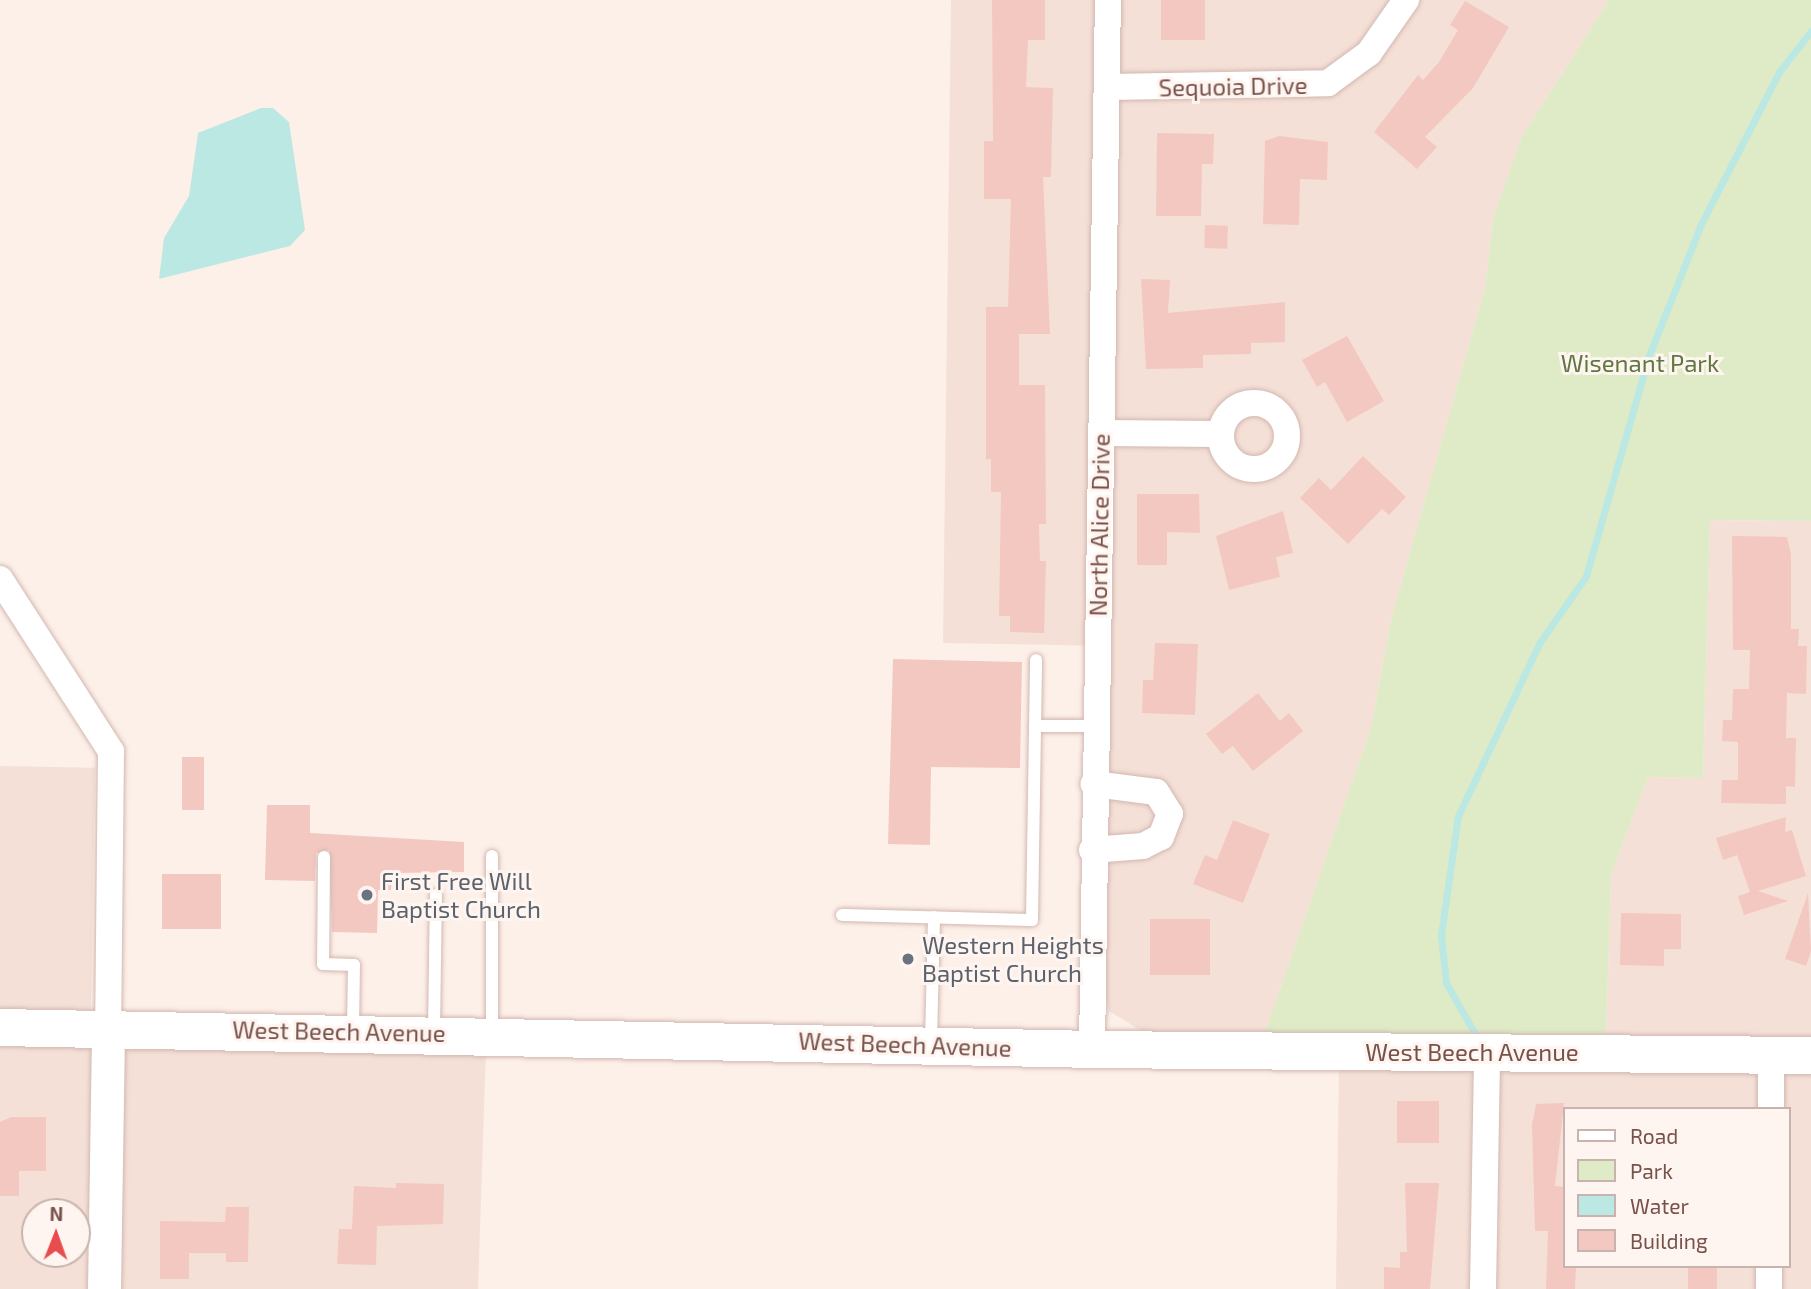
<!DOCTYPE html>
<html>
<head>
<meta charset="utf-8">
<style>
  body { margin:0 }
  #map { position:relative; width:1811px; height:1289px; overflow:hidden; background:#fdf0e9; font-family:"Exo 2",sans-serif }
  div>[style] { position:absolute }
  .residential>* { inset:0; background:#f5e0d7; transform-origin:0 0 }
  .green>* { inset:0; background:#deebc6 }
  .water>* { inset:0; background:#bce8e4 }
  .stream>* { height:7px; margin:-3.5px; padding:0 3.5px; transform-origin:3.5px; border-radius:3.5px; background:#bce8e4 }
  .building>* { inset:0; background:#f3c8c0; transform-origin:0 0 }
  .roads { filter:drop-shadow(0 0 2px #d2b8b0) drop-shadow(0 0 2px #d2b8b0) }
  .service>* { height:12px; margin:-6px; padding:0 6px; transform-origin:6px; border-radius:6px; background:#fff }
  .minor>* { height:26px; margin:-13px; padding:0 13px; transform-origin:13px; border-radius:13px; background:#fff }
  .minor>.ring { margin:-13px; padding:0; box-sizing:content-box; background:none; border:26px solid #fff; border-radius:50% }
  .tertiary>* { height:33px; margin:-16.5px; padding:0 16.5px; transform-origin:16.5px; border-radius:16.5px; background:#fff }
  .secondary>* { height:37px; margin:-18.5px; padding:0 18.5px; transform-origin:18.5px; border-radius:18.5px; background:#fff }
  .dots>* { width:19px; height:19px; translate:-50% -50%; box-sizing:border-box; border:4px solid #fff5f0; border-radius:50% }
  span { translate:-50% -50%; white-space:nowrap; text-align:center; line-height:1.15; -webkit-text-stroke:6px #fff5f0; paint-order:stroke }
  .street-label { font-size:24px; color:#78514b }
  .park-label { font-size:24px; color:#5e7840 }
  .worship-label { font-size:24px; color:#5b616d }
  .left { translate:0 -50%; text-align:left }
  .legend { position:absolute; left:1563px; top:1107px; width:228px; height:161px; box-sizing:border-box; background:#fff5f0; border:2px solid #c9b3ae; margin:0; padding:9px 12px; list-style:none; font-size:21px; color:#78514b }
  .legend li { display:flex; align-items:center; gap:14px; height:35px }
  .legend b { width:35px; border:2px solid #c9b3ae }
  .north { position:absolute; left:21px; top:1198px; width:70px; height:70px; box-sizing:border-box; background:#fff5f0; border:2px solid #c9b3ae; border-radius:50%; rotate:1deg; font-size:19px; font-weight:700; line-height:28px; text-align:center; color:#78514b }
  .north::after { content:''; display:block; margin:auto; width:24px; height:32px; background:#e84d4e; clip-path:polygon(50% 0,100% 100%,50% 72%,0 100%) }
</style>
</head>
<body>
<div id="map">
  <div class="residential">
    <i style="clip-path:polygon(951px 0,1609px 0,1521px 138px,1493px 218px,1485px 288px,1391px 620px,1371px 728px,1264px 1035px,1145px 1033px,1109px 1011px,1103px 980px,1108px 646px,943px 643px)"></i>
    <i style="clip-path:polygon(1710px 520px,1811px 521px,1811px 1042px,1606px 1041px,1611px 875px,1648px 777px,1703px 778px)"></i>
    <i style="left:0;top:766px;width:95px;height:243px;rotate:1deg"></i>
    <i style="clip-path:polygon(evenodd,0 1041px,486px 1051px,478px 1289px,0 1289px,0 1041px,35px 1212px,77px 1212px,77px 1254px,35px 1254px,35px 1212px)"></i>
    <i style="clip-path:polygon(evenodd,1339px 1061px,1811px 1066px,1811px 1289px,1336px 1289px,1339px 1061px,1564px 1109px,1788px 1109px,1788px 1266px,1564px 1266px,1564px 1109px)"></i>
  </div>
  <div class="green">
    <i style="clip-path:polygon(1609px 0,1811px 0,1811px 521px,1710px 520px,1703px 778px,1648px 777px,1611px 875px,1606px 1041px,1264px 1035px,1371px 728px,1391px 620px,1485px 288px,1493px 218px,1521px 138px)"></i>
  </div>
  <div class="water">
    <i style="clip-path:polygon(261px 108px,273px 108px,289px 122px,305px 230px,290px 246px,159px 279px,164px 238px,189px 196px,198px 133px)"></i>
  </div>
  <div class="stream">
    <i style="left:1478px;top:1039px;width:64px;rotate:-119.7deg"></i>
    <i style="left:1446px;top:983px;width:48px;rotate:-95.9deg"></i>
    <i style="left:1441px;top:935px;width:120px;rotate:-81.9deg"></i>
    <i style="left:1458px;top:816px;width:192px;rotate:-64.8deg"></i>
    <i style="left:1540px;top:642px;width:80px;rotate:-55.1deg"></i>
    <i style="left:1586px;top:576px;width:227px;rotate:-74.1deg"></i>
    <i style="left:1648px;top:358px;width:144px;rotate:-68.4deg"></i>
    <i style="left:1701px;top:224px;width:171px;rotate:-62.8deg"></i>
    <i style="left:1779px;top:72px;width:52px;rotate:-52deg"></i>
  </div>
  <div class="building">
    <i style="clip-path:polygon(992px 0,1045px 0,1045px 40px,1028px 40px,1026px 87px,1053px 88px,1051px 177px,1043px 177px,1050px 334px,1019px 334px,1019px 385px,1045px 385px,1046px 524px,1039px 524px,1040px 561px,1046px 561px,1044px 633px,1010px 632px,1010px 616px,999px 616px,1001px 492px,991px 492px,991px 459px,986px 459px,986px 307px,1008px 307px,1011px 199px,984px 199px,984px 141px,993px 141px)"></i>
    <i style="left:1161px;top:0;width:44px;height:40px"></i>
    <i style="clip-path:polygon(1465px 1px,1509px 27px,1473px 88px,1425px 137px,1437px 147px,1417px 169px,1374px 132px,1418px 75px,1423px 80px,1439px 62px,1458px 30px,1450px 25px)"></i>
    <i style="clip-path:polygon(1157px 133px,1214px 134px,1213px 164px,1202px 164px,1201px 216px,1156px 216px)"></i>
    <i style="clip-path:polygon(1279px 136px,1328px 142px,1327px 180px,1300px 179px,1299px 225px,1263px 224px,1265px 141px)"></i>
    <i style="left:1205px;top:225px;width:23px;height:23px;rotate:2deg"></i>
    <i style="clip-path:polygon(1141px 279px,1170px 280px,1168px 313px,1285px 302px,1285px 342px,1251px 343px,1251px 354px,1203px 355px,1203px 368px,1146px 369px)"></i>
    <i style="clip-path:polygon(1347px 336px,1384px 401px,1347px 422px,1325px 382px,1317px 387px,1302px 360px)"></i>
    <i style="clip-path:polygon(1363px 456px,1406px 497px,1389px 515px,1382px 509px,1348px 544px,1300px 498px,1319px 478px,1331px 490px)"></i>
    <i style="clip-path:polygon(1137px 494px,1199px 494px,1200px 533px,1167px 532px,1167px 565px,1137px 565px)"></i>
    <i style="clip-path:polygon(1283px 511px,1293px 553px,1276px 557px,1280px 577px,1229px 590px,1216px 536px)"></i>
    <i style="clip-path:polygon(1732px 536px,1787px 537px,1791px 554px,1791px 629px,1799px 629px,1798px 646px,1807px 646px,1806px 694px,1787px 693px,1786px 738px,1796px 738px,1795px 787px,1786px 786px,1786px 804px,1721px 803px,1722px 780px,1738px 780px,1738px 742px,1722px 741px,1723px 720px,1732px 720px,1733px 689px,1749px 689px,1750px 650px,1733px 650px)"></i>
    <i style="clip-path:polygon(1155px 643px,1198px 644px,1195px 715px,1142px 713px,1143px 680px,1153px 680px)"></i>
    <i style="clip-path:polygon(893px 659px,1022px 662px,1020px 768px,931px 767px,930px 845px,888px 844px)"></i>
    <i style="clip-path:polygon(1258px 693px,1280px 721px,1289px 713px,1303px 731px,1253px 771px,1233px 746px,1222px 754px,1206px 734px)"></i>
    <i style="left:182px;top:757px;width:22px;height:53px"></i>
    <i style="clip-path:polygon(267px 805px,310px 805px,310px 833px,464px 842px,464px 872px,392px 873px,391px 890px,378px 890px,377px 933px,332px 932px,329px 850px,316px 853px,315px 881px,265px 880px)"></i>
    <i style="clip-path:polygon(1786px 817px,1785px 832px,1792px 830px,1806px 876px,1758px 891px,1788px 901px,1744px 915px,1738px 896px,1750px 892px,1737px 855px,1723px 860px,1716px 838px)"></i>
    <i style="clip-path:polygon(1233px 820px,1270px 834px,1243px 903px,1193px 884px,1205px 855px,1217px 860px)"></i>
    <i style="left:162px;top:874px;width:59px;height:55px"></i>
    <i style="clip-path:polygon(1808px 893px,1811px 951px,1806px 966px,1785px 959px)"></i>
    <i style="clip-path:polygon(1621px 913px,1681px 914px,1681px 949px,1664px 949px,1664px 966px,1620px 965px)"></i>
    <i style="left:1150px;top:919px;width:60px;height:56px"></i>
    <i style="left:1397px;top:1101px;width:42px;height:42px"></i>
    <i style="clip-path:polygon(1564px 1103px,1555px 1186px,1564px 1187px,1564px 1266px,1576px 1266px,1575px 1289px,1546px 1289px,1548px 1231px,1535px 1231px,1532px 1125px,1536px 1104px)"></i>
    <i style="clip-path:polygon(11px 1117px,46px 1117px,46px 1171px,19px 1171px,19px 1196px,0 1196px,0 1122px)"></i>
    <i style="clip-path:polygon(396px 1183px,444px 1184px,443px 1224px,377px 1226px,376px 1265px,337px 1264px,339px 1229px,352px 1229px,354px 1186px,396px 1188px)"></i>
    <i style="clip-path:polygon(1405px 1183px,1439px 1183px,1430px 1289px,1384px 1289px,1384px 1267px,1400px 1268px,1400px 1252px,1407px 1252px)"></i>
    <i style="clip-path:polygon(226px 1207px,249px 1207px,248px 1262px,226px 1262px,226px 1253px,189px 1253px,189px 1279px,160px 1279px,160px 1221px,225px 1222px)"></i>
    <i style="left:1688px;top:1266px;width:29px;height:23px"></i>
  </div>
  <div class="roads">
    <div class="service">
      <i style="left:1035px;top:726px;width:60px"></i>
      <i style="left:492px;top:856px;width:177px;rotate:90deg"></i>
      <i style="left:324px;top:857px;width:107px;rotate:90.5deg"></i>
      <i style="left:323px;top:964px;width:31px;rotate:2deg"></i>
      <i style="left:354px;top:965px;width:66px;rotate:90.9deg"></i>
      <i style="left:842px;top:915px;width:190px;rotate:1.5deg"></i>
      <i style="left:1032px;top:920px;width:260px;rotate:-89.1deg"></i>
      <i style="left:434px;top:1032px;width:137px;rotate:-89.2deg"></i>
      <i style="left:931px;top:1041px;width:124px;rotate:-88.6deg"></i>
    </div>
    <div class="minor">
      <i style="left:1107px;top:87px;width:221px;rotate:-1deg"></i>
      <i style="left:1328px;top:83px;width:51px;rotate:-36.2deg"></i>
      <i style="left:1369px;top:53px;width:65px;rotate:-55.1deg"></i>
      <i class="ring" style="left:1221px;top:403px;width:40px;height:40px"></i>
      <i style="left:1101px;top:433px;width:120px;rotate:0.5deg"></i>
      <i style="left:0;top:579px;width:205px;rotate:57.2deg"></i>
      <i style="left:111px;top:751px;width:278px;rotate:90.6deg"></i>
      <i style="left:1092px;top:850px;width:51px;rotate:-4.5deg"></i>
      <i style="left:1143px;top:846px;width:20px;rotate:-27deg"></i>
      <i style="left:1161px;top:837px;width:25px;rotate:-69deg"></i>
      <i style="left:1170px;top:814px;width:26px;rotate:-122deg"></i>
      <i style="left:1156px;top:792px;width:63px;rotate:-172.6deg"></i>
      <i style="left:1092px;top:1049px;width:1049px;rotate:-89.13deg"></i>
      <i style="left:1771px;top:1109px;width:54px;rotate:-90deg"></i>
      <i style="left:1483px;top:1289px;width:237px;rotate:-89deg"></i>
      <i style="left:1769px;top:1289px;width:23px;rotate:-90deg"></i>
    </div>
    <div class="tertiary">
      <i style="left:104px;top:1289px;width:260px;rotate:-89.1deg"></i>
    </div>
    <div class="secondary">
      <i style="left:0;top:1027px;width:1092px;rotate:1.15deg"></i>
      <i style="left:1092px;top:1049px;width:719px;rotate:0.48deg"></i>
    </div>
  </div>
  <div class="dots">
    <i style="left:367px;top:895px;background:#6b7280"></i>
    <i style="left:908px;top:959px;background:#6b7280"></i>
  </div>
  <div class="street-label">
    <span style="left:1233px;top:86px;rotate:-1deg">Sequoia Drive</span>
    <span style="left:1099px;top:525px;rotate:-89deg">North Alice Drive</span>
    <span style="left:339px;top:1031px;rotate:1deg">West Beech Avenue</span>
    <span style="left:905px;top:1044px;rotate:2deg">West Beech Avenue</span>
    <span style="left:1472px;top:1052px">West Beech Avenue</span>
  </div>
  <div class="park-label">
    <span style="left:1640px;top:363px">Wisenant Park</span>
  </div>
  <div class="worship-label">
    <span class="left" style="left:381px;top:895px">First Free Will<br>Baptist Church</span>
    <span class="left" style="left:922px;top:959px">Western Heights<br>Baptist Church</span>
  </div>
  <ul class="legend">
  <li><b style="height:9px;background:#fff"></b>Road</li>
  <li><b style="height:19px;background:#deebc6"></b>Park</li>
  <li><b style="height:19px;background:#bce8e4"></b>Water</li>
  <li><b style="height:19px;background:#f3c8c0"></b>Building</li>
  </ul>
  <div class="north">N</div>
</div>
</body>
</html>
